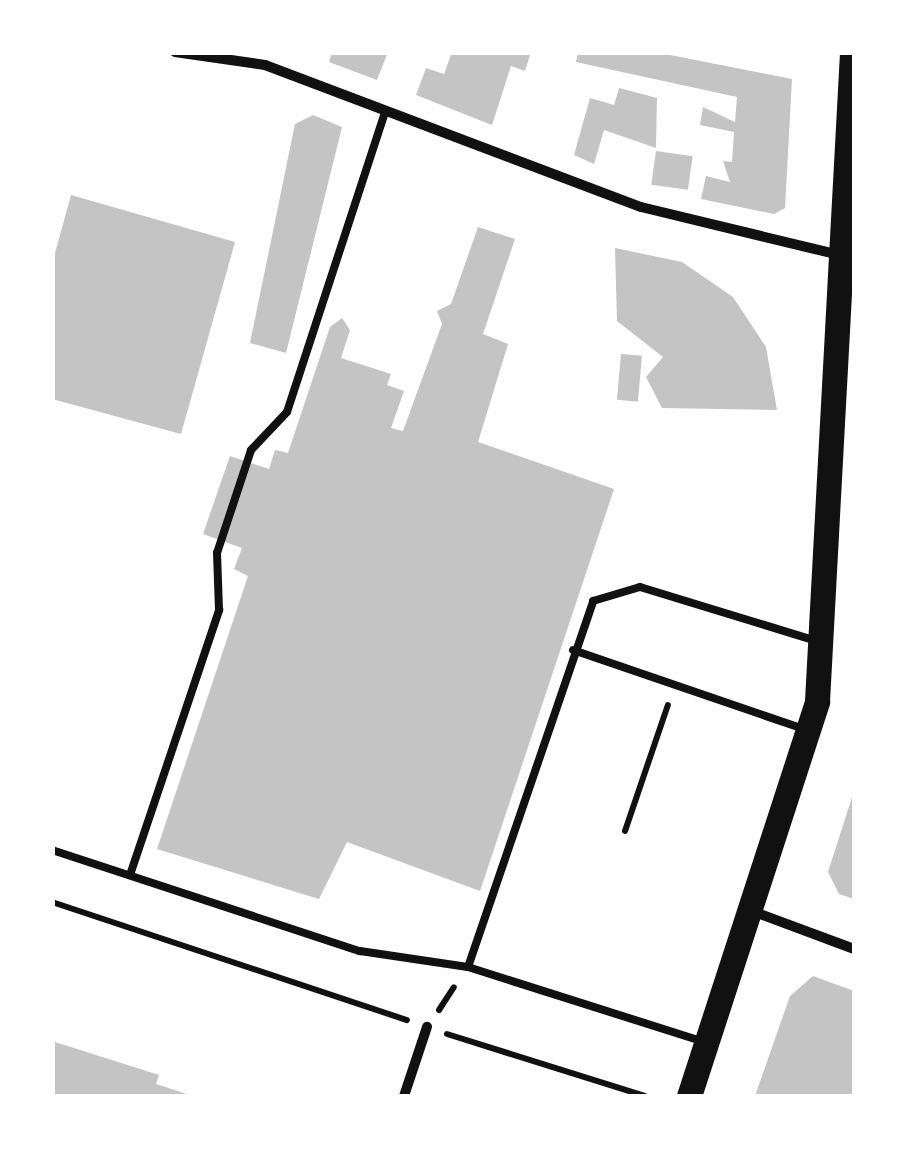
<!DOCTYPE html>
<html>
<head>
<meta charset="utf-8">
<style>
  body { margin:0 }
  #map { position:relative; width:907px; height:1149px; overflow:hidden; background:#fff; font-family:"Nunito Sans",sans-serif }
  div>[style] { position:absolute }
  .building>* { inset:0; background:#c4c4c4; transform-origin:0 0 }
  .path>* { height:6px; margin:-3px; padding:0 3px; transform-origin:3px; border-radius:3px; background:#111 }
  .service>* { height:8px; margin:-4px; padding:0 4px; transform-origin:4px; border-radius:4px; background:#111 }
  .minor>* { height:10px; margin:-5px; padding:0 5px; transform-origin:5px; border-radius:5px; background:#111 }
  .primary>* { height:25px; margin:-12.5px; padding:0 12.5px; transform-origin:12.5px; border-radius:12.5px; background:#111 }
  span { translate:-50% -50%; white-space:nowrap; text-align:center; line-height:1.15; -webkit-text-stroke:8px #fff; paint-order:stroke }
  .frame { position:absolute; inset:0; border:55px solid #fff; pointer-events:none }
</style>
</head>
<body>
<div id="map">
  <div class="building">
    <i style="clip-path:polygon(332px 52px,388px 52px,377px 80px,329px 62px)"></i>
    <i style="clip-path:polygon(452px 52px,531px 52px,525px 71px,511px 66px,492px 125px,416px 95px,426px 68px,444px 74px)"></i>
    <i style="clip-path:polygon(578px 52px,655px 52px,792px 79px,785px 208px,774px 214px,701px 199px,706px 176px,730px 182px,723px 161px,732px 162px,734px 132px,700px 125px,703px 107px,735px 122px,737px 97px,576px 62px)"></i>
    <i style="clip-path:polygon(619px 88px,657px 98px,656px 148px,604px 130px,594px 164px,574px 155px,590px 98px,614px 105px)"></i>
    <i style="clip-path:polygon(313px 115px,342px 127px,286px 353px,250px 343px,295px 124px)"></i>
    <i style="left:656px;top:151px;width:37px;height:34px;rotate:8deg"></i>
    <i style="clip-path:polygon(71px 195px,235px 242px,181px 434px,52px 399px,52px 264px)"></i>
    <i style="clip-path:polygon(478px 227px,515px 239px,483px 334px,508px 344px,478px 442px,614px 489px,480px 891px,347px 842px,319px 899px,157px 849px,248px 576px,234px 569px,242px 548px,203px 534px,230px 456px,269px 469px,275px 450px,288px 453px,330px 327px,342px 318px,350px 330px,341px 358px,391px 374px,387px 385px,404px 391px,391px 428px,403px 431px,442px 324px,437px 311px,451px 304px)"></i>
    <i style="clip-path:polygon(615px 248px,682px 262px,733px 297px,766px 347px,777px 410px,662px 408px,646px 377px,663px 357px,617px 321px)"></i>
    <i style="left:621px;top:354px;width:21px;height:46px;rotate:5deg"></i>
    <i style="clip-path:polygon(854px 791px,854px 899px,839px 894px,828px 872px)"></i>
    <i style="clip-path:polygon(813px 976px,854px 991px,854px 1096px,755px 1096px,790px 996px)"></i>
    <i style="clip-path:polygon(52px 1041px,159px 1075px,156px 1084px,193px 1096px,52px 1096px)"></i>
  </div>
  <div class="path">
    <i style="left:625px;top:831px;width:133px;rotate:-71.2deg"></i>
    <i style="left:52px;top:902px;width:374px;rotate:18.4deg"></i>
    <i style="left:439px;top:1010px;width:27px;rotate:-57deg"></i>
    <i style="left:447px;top:1034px;width:207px;rotate:17.4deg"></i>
  </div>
  <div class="service">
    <i style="left:573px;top:650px;width:241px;rotate:18.9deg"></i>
    <i style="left:52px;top:850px;width:324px;rotate:18.2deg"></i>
    <i style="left:360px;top:951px;width:109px;rotate:8.4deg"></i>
    <i style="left:468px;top:967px;width:248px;rotate:17.6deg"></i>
    <i style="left:130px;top:875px;width:280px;rotate:-71.4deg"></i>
    <i style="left:219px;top:610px;width:57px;rotate:-92deg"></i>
    <i style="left:217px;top:553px;width:108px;rotate:-71.7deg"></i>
    <i style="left:251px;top:450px;width:52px;rotate:-46.5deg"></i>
    <i style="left:287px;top:412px;width:316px;rotate:-71.9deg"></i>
    <i style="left:468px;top:967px;width:387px;rotate:-71.1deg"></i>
    <i style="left:593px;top:601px;width:49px;rotate:-16.6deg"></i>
    <i style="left:640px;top:587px;width:185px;rotate:17deg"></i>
  </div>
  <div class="minor">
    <i style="left:175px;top:52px;width:91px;rotate:8.2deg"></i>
    <i style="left:265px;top:65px;width:402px;rotate:20.7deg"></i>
    <i style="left:641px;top:207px;width:205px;rotate:13.6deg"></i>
    <i style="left:752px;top:911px;width:109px;rotate:20.4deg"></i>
    <i style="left:404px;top:1096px;width:73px;rotate:-71.6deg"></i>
  </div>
  <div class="primary">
    <i style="left:689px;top:1096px;width:415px;rotate:-72deg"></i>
    <i style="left:817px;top:701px;width:650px;rotate:-86.91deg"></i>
  </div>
  <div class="frame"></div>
</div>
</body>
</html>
